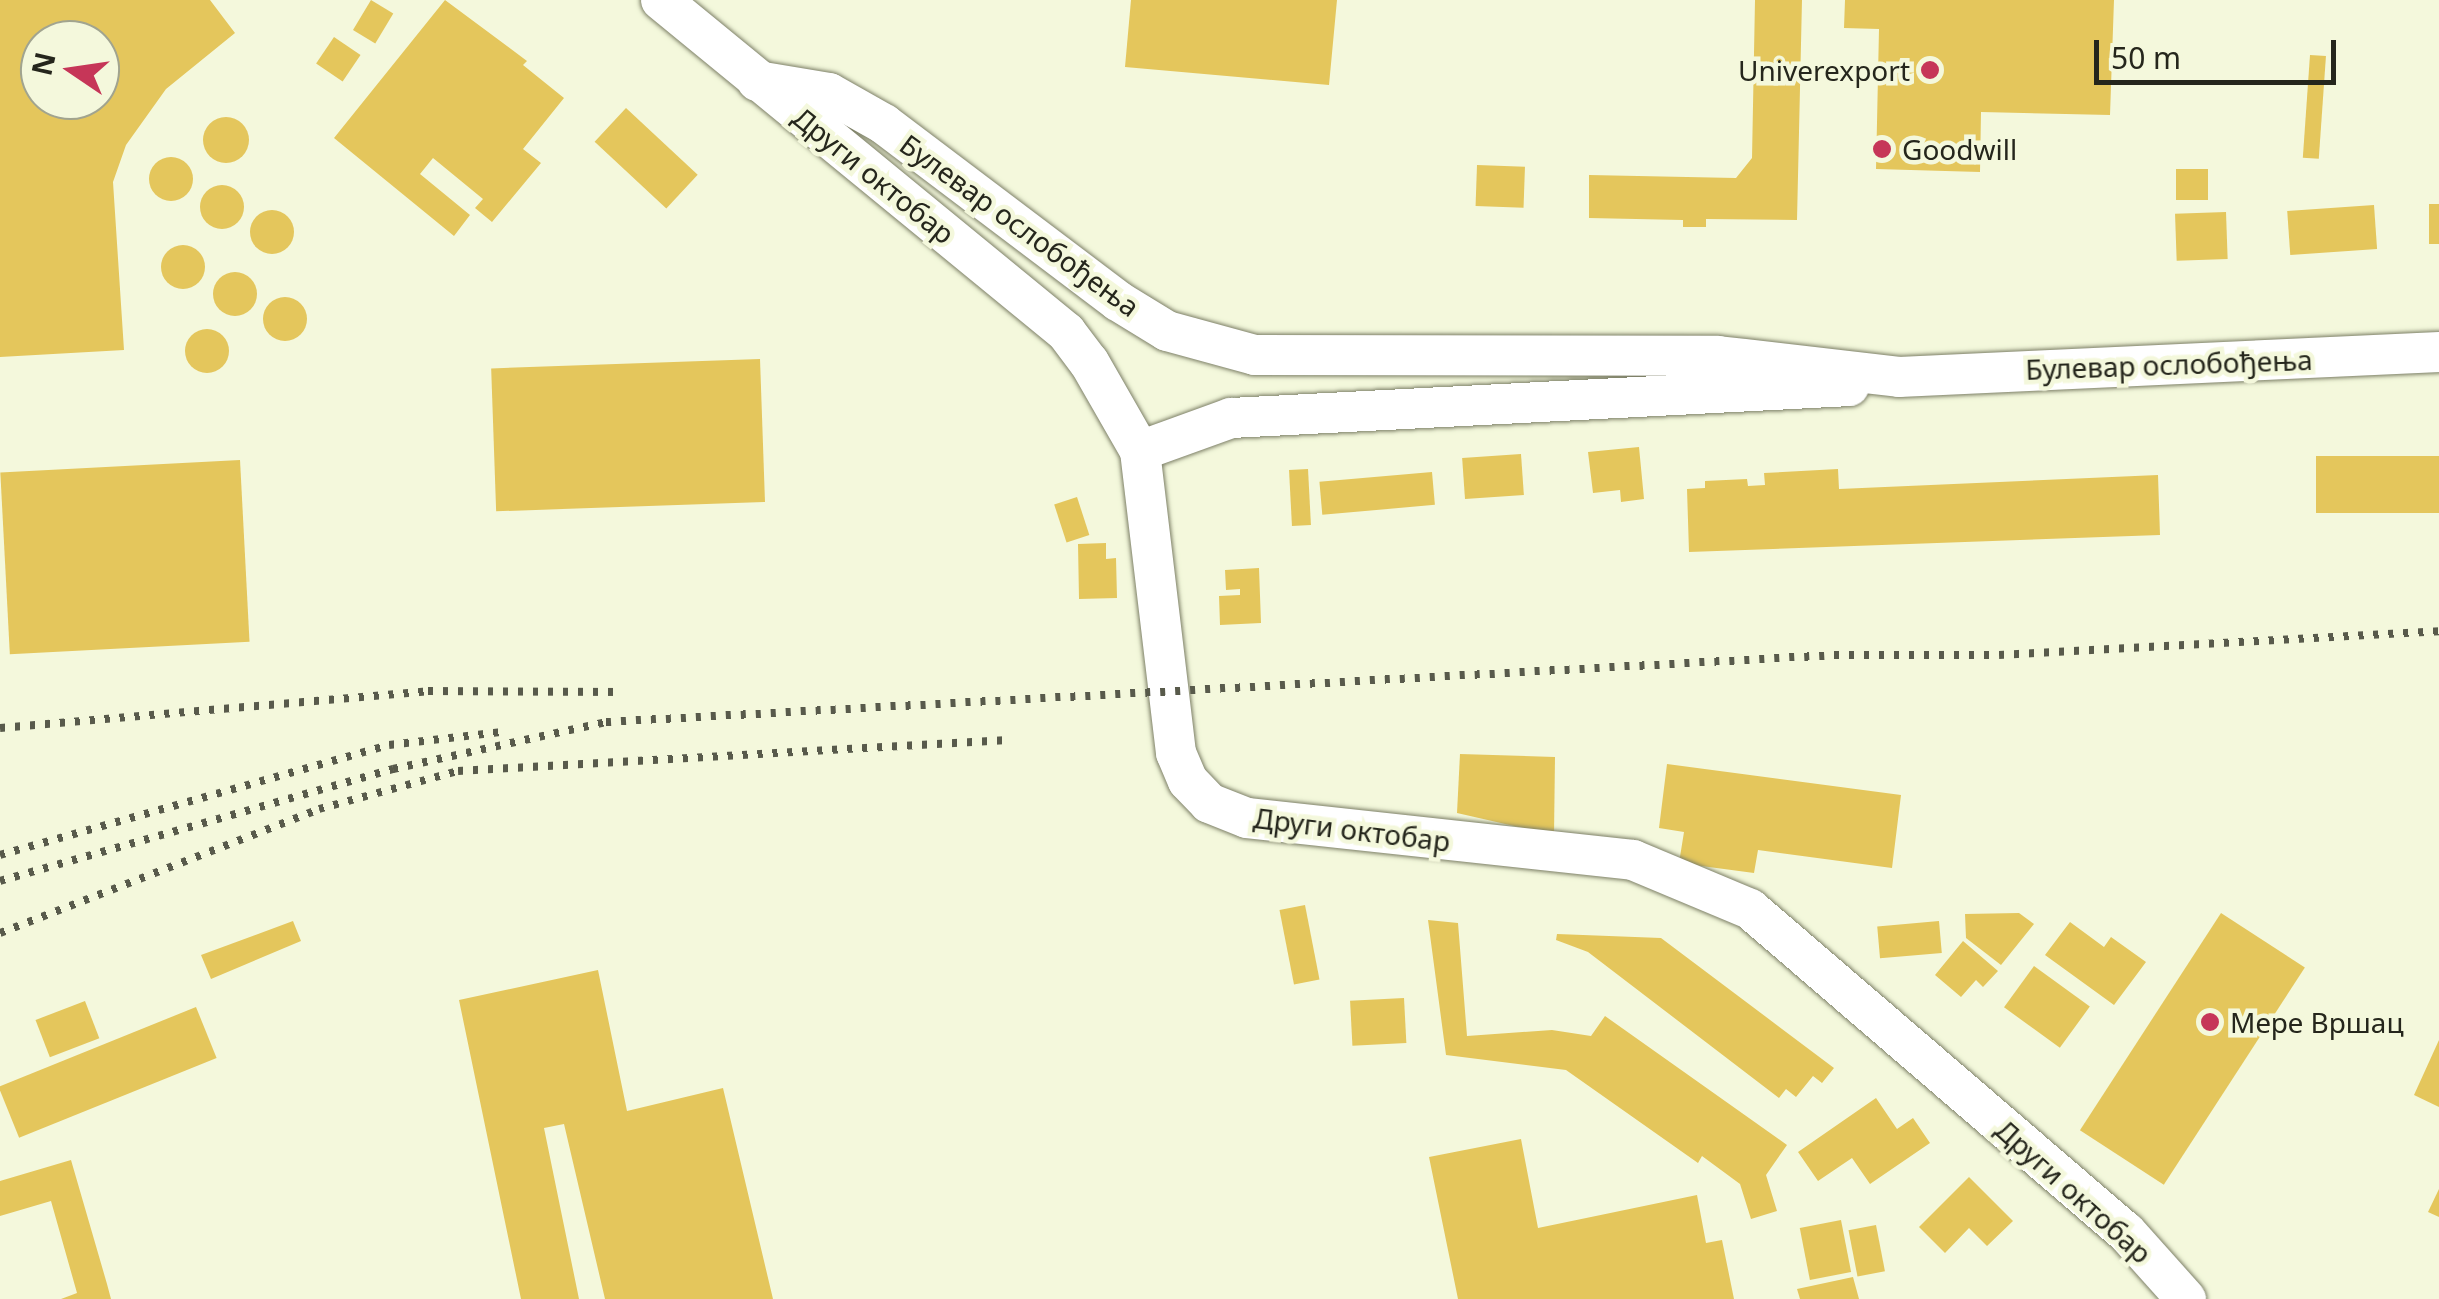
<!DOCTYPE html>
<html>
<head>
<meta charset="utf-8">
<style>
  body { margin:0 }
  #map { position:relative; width:2439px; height:1299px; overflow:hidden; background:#f4f8dc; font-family:"Noto Sans",sans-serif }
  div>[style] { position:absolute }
  .building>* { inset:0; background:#e4c65c; transform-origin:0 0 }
  .round { border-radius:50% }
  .roads { filter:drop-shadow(0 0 2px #7d8067) drop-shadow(0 0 2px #7d8067) }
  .secondary>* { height:40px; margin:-20px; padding:0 20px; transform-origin:20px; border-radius:20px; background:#fff }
  .rail>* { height:8px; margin-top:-4px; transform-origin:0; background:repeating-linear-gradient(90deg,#585a4b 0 5px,transparent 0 15px) }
  .dots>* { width:28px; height:28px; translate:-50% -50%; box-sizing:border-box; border:5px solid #f4f8dc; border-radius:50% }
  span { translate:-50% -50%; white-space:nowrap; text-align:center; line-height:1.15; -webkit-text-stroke:9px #f4f8dc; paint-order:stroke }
  .poi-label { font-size:28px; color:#25261c }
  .right { translate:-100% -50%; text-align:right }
  .left { translate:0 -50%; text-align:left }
  .street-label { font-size:28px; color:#25261c }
  .north { position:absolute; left:20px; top:20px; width:100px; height:100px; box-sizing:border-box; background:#f4f8dc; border:2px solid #a1a48f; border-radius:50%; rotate:283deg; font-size:28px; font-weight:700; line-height:40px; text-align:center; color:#25261c }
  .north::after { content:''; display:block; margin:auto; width:35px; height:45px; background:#c63658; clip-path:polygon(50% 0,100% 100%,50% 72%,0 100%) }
  .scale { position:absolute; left:2094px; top:40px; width:242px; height:45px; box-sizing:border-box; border:5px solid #25261c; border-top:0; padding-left:12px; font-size:30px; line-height:35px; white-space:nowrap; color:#25261c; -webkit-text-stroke:8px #f4f8dc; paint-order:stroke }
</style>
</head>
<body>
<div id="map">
  <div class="building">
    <i style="clip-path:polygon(evenodd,0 0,210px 0,235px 33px,166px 89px,126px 145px,113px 182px,124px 350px,0 357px,0 0,40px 40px,100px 40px,100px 100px,40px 100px,40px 40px)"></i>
    <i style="left:371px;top:0;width:26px;height:35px;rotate:31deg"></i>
    <i style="clip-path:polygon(445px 0,527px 61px,523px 65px,564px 98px,523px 149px,541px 163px,492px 222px,475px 208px,483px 199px,433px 158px,420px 174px,470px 215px,454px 236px,334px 138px)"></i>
    <i style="clip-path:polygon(1131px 0,1337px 0,1329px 85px,1125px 67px)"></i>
    <i style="clip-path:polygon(1755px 0,1802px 0,1797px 220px,1706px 219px,1706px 227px,1683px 227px,1683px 220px,1589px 218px,1589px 175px,1736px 178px,1752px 158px)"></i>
    <i style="clip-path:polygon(1845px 0,2114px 0,2110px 115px,1981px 112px,1980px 172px,1876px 169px,1879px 29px,1844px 28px)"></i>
    <i style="left:334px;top:37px;width:32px;height:32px;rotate:34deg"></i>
    <i style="left:2310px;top:55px;width:16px;height:103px;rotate:4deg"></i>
    <i style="left:626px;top:108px;width:98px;height:46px;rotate:43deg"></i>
    <i class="round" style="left:203px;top:117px;width:46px;height:46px"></i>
    <i class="round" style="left:149px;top:157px;width:44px;height:44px"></i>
    <i style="left:1477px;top:165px;width:48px;height:41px;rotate:2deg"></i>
    <i style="left:2176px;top:169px;width:32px;height:31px"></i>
    <i class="round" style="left:200px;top:185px;width:44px;height:44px"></i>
    <i style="left:2429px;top:204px;width:10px;height:40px"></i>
    <i style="left:2374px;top:205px;width:44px;height:87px;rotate:86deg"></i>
    <i class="round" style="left:250px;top:210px;width:44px;height:44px"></i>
    <i style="left:2226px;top:212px;width:47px;height:51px;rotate:88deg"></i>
    <i class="round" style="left:161px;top:245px;width:44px;height:44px"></i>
    <i class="round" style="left:213px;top:272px;width:44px;height:44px"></i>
    <i class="round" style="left:263px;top:297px;width:44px;height:44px"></i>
    <i class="round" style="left:185px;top:329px;width:44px;height:44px"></i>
    <i style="left:760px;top:359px;width:143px;height:269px;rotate:88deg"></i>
    <i style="clip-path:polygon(1639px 447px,1644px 499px,1621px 502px,1620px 490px,1593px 493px,1588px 452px)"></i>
    <i style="left:1521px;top:454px;width:41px;height:59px;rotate:86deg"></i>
    <i style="left:2439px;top:456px;width:57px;height:123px;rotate:90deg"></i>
    <i style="left:240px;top:460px;width:182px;height:240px;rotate:87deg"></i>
    <i style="left:1308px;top:469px;width:56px;height:19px;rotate:87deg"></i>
    <i style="clip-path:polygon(1838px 469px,1839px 489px,2158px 475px,2160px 535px,1689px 552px,1687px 489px,1705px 488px,1705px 481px,1747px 479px,1748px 486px,1765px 485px,1764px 473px)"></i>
    <i style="left:1432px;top:472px;width:33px;height:113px;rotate:85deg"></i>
    <i style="left:1077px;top:497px;width:40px;height:24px;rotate:72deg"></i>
    <i style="clip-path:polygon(1106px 543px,1106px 559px,1116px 558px,1117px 598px,1079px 599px,1078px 544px)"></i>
    <i style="clip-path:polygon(1259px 568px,1261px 623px,1220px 625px,1219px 596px,1240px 595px,1240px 589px,1226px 590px,1225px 570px)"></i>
    <i style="clip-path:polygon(1460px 754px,1555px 757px,1554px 835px,1457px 813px)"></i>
    <i style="clip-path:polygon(1667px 764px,1901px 795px,1892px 868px,1758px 850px,1754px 873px,1679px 863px,1684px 832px,1659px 828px)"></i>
    <i style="left:1305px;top:905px;width:76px;height:26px;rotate:79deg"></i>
    <i style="clip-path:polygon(2019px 913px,2034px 924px,2001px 965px,1966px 938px,1965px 914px)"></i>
    <i style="left:2221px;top:913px;width:100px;height:259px;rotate:33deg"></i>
    <i style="clip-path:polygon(1428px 920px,1458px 923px,1467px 1036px,1552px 1030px,1591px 1036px,1605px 1016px,1787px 1145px,1766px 1175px,1777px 1211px,1751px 1219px,1740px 1184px,1702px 1156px,1698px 1163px,1566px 1070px,1446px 1055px)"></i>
    <i style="clip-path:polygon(293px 921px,301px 941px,211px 979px,201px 955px)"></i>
    <i style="left:1939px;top:921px;width:32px;height:62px;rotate:85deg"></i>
    <i style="clip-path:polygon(2070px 922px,2104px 947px,2111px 937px,2146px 962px,2114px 1005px,2045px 955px)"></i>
    <i style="clip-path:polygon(1557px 934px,1661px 938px,1834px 1068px,1822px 1083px,1813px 1076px,1796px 1097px,1786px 1089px,1779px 1098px,1588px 952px,1556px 940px)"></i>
    <i style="clip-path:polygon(1963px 941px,1998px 971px,1983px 987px,1976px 980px,1961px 997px,1935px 975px)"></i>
    <i style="left:2034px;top:966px;width:69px;height:51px;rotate:36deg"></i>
    <i style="clip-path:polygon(598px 970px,627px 1111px,723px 1088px,773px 1299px,605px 1299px,564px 1124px,544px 1128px,579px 1299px,521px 1299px,459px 1000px)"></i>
    <i style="left:1404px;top:998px;width:45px;height:54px;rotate:87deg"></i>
    <i style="left:85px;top:1001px;width:40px;height:53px;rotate:69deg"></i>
    <i style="left:196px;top:1007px;width:55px;height:213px;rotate:68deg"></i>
    <i style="clip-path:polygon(2439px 1040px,2439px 1107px,2414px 1095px)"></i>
    <i style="clip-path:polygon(1876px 1098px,1897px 1129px,1913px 1118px,1930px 1143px,1870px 1184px,1852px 1158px,1818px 1181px,1798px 1152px)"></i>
    <i style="clip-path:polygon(1521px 1139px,1538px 1228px,1697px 1195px,1706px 1243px,1722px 1240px,1734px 1299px,1458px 1299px,1429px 1157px)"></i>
    <i style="clip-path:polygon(71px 1160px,107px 1284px,111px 1299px,61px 1299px,77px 1293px,51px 1201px,0 1216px,0 1181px)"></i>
    <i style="clip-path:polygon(1969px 1177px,2013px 1221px,1987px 1246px,1969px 1228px,1945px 1253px,1919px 1227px)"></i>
    <i style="clip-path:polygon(2439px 1189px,2439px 1217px,2428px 1212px)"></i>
    <i style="left:1841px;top:1220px;width:53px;height:42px;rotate:79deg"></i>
    <i style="left:1876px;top:1225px;width:47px;height:28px;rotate:79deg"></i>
    <i style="clip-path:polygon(1853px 1277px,1859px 1299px,1800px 1299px,1797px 1289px)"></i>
  </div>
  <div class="roads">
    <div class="secondary">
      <i style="left:661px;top:0;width:524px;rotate:39.34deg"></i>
      <i style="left:1066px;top:332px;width:38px;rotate:53deg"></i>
      <i style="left:1089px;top:362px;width:103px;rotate:60.2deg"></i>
      <i style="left:1140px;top:451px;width:304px;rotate:83.2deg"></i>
      <i style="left:1176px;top:753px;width:30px;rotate:67deg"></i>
      <i style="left:1188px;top:781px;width:30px;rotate:46deg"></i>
      <i style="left:1209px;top:803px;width:41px;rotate:21.5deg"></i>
      <i style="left:1247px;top:818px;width:388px;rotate:6.2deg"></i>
      <i style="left:1633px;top:860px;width:127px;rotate:22.7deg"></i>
      <i style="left:1750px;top:909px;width:496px;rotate:40.7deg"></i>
      <i style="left:2126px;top:1232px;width:90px;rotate:48.2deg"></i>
      <i style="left:757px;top:81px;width:73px;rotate:9.5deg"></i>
      <i style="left:829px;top:93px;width:63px;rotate:29.4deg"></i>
      <i style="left:884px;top:124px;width:293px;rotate:37.1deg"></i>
      <i style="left:1118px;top:301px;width:57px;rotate:31.5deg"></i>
      <i style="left:1167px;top:331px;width:91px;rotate:15.3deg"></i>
      <i style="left:1255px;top:355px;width:463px;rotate:0.1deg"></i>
      <i style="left:1718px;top:356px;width:182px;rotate:6.6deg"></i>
      <i style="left:1899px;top:377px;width:541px;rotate:-2.65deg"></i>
      <i style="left:1140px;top:451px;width:97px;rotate:-19.9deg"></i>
      <i style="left:1231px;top:418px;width:619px;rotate:-2.96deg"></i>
    </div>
  </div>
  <div class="rail">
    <i style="left:0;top:728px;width:430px;rotate:-4.9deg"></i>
    <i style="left:428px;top:691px;width:195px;rotate:0.3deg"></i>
    <i style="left:0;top:855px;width:404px;rotate:-15.8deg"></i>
    <i style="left:389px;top:745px;width:114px;rotate:-6.6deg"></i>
    <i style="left:0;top:881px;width:409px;rotate:-15.9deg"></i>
    <i style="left:393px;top:769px;width:218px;rotate:-12.4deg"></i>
    <i style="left:606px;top:722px;width:1230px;rotate:-3.12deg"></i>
    <i style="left:1834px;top:655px;width:165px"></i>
    <i style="left:1999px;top:655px;width:441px;rotate:-3.1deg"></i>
    <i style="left:0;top:933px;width:342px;rotate:-21.2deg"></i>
    <i style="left:319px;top:809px;width:144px;rotate:-15.3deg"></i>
    <i style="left:458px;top:771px;width:551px;rotate:-3.23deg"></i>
  </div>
  <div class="dots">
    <i style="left:1930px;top:70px;background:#c63658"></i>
    <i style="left:1882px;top:149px;background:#c63658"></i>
    <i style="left:2210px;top:1022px;background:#c63658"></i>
  </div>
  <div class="poi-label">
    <span class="right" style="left:1910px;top:70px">Univerexport</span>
    <span class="left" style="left:1902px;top:149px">Goodwill</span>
    <span class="left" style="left:2230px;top:1022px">Мере Вршац</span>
  </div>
  <div class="street-label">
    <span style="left:874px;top:175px;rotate:39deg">Други октобар</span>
    <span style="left:1020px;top:225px;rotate:36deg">Булевар ослобођења</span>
    <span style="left:2169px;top:364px;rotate:-2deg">Булевар ослобођења</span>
    <span style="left:1352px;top:829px;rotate:7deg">Други октобар</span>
    <span style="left:2074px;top:1191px;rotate:42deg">Други октобар</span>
  </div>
  <div class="north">N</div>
  <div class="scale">50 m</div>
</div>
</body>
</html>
